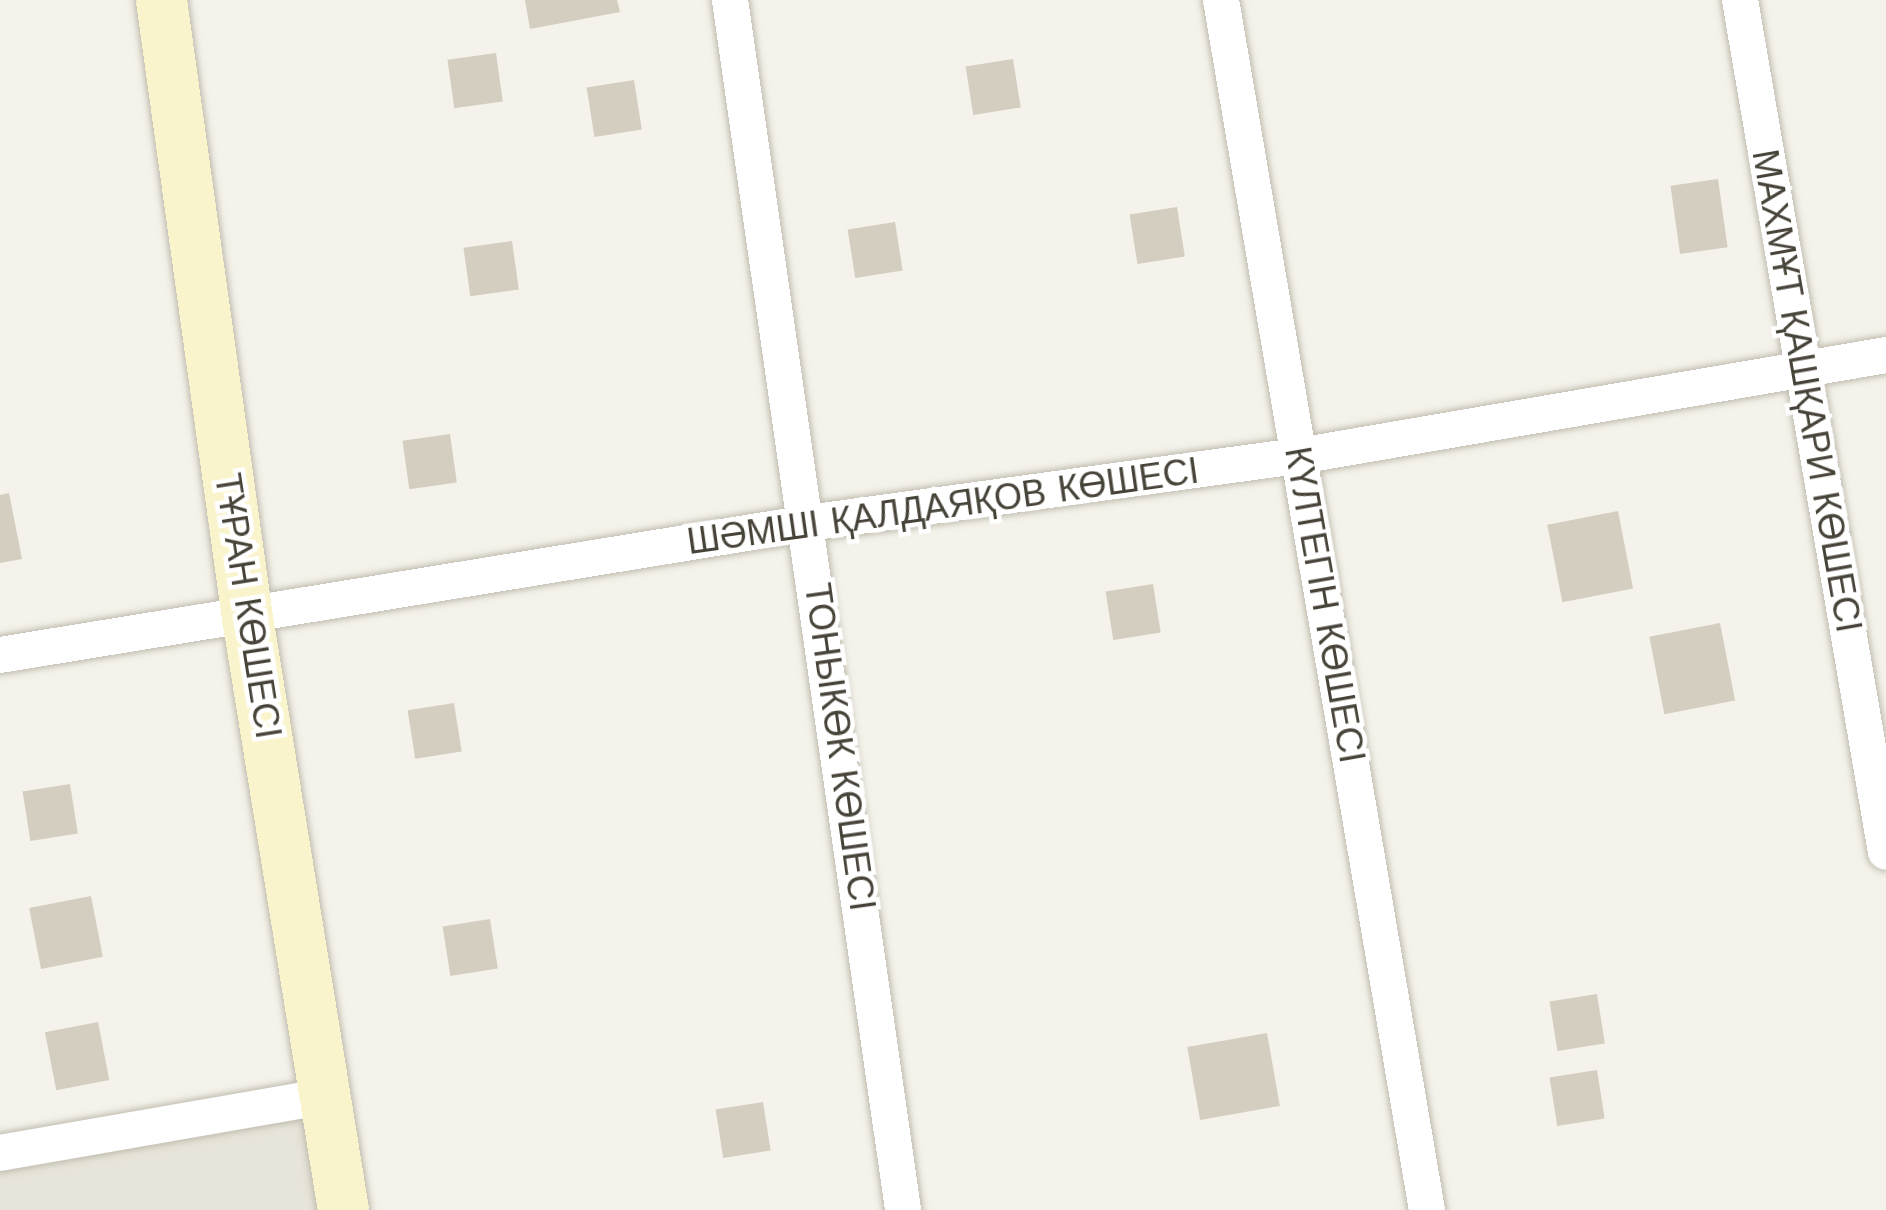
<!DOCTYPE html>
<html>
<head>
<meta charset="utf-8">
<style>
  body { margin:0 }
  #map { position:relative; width:1886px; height:1210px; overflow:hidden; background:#f4f2ea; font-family:"Work Sans",sans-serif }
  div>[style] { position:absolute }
  .residential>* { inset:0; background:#e7e4d9 }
  .building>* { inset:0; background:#d4cec0; transform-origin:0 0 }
  .roads { filter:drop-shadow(0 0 3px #c1bdb0) drop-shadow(0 0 3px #c1bdb0) }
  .street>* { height:36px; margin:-18px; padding:0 18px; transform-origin:18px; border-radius:18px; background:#fff }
  .secondary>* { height:51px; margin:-25.5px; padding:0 25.5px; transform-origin:25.5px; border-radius:25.5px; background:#faf4cd }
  span { translate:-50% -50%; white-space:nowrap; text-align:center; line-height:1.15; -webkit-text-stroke:9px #fff; paint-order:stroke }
  .street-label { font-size:36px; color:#474339 }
</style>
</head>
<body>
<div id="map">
  <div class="residential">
    <i style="clip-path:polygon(325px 1096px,344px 1210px,0 1210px,0 1153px)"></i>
  </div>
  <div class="building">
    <i style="clip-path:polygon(525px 0,617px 0,620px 12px,530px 29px)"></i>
    <i style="left:496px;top:53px;width:49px;height:49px;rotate:82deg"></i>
    <i style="left:1013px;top:59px;width:49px;height:48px;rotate:81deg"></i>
    <i style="left:634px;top:80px;width:50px;height:48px;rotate:81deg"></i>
    <i style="left:1718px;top:179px;width:69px;height:48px;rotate:82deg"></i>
    <i style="left:1177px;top:207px;width:50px;height:48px;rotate:81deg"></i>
    <i style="left:895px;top:222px;width:49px;height:48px;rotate:81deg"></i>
    <i style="left:512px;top:241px;width:49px;height:49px;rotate:82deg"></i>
    <i style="left:450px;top:434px;width:49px;height:48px;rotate:82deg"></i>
    <i style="clip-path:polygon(9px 493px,22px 559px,0 563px,0 495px)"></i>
    <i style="left:1618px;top:511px;width:79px;height:72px;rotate:79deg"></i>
    <i style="left:1153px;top:584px;width:49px;height:48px;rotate:81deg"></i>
    <i style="left:1720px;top:623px;width:79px;height:72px;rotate:79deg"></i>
    <i style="left:454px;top:703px;width:49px;height:47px;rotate:81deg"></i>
    <i style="left:70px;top:784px;width:50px;height:48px;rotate:81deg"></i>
    <i style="left:91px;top:896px;width:62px;height:63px;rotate:79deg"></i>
    <i style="left:490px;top:919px;width:50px;height:48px;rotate:81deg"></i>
    <i style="left:1597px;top:994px;width:50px;height:48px;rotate:81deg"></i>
    <i style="left:98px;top:1022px;width:59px;height:54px;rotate:79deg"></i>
    <i style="left:1267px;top:1033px;width:74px;height:81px;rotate:80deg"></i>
    <i style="left:1597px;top:1070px;width:49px;height:48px;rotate:81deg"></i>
    <i style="left:763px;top:1102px;width:49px;height:48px;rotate:81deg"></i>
  </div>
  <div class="roads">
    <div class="street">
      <i style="left:730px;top:0;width:1222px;rotate:81.86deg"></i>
      <i style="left:1221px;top:0;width:1227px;rotate:80.34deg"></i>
      <i style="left:1740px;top:0;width:864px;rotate:80.28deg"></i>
      <i style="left:0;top:655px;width:819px;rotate:-9.28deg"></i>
      <i style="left:808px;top:523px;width:496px;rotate:-7.8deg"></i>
      <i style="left:1299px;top:456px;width:596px;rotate:-9.76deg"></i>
      <i style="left:0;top:1153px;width:330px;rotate:-9.9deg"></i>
    </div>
    <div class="secondary">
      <i style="left:161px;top:0;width:623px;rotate:82.07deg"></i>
      <i style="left:247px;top:617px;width:601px;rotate:80.8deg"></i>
    </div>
  </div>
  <div class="street-label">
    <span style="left:1806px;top:391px;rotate:80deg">МАХМҰТ ҚАШҚАРИ КӨШЕСІ</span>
    <span style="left:943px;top:507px;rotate:-8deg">ШӘМШІ ҚАЛДАЯҚОВ КӨШЕСІ</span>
    <span style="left:1324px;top:605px;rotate:80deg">КҮЛТЕГІН КӨШЕСІ</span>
    <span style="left:247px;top:606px;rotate:81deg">ТҰРАН КӨШЕСІ</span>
    <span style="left:839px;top:747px;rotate:82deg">ТОНЫКӨК КӨШЕСІ</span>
  </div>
</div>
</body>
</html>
